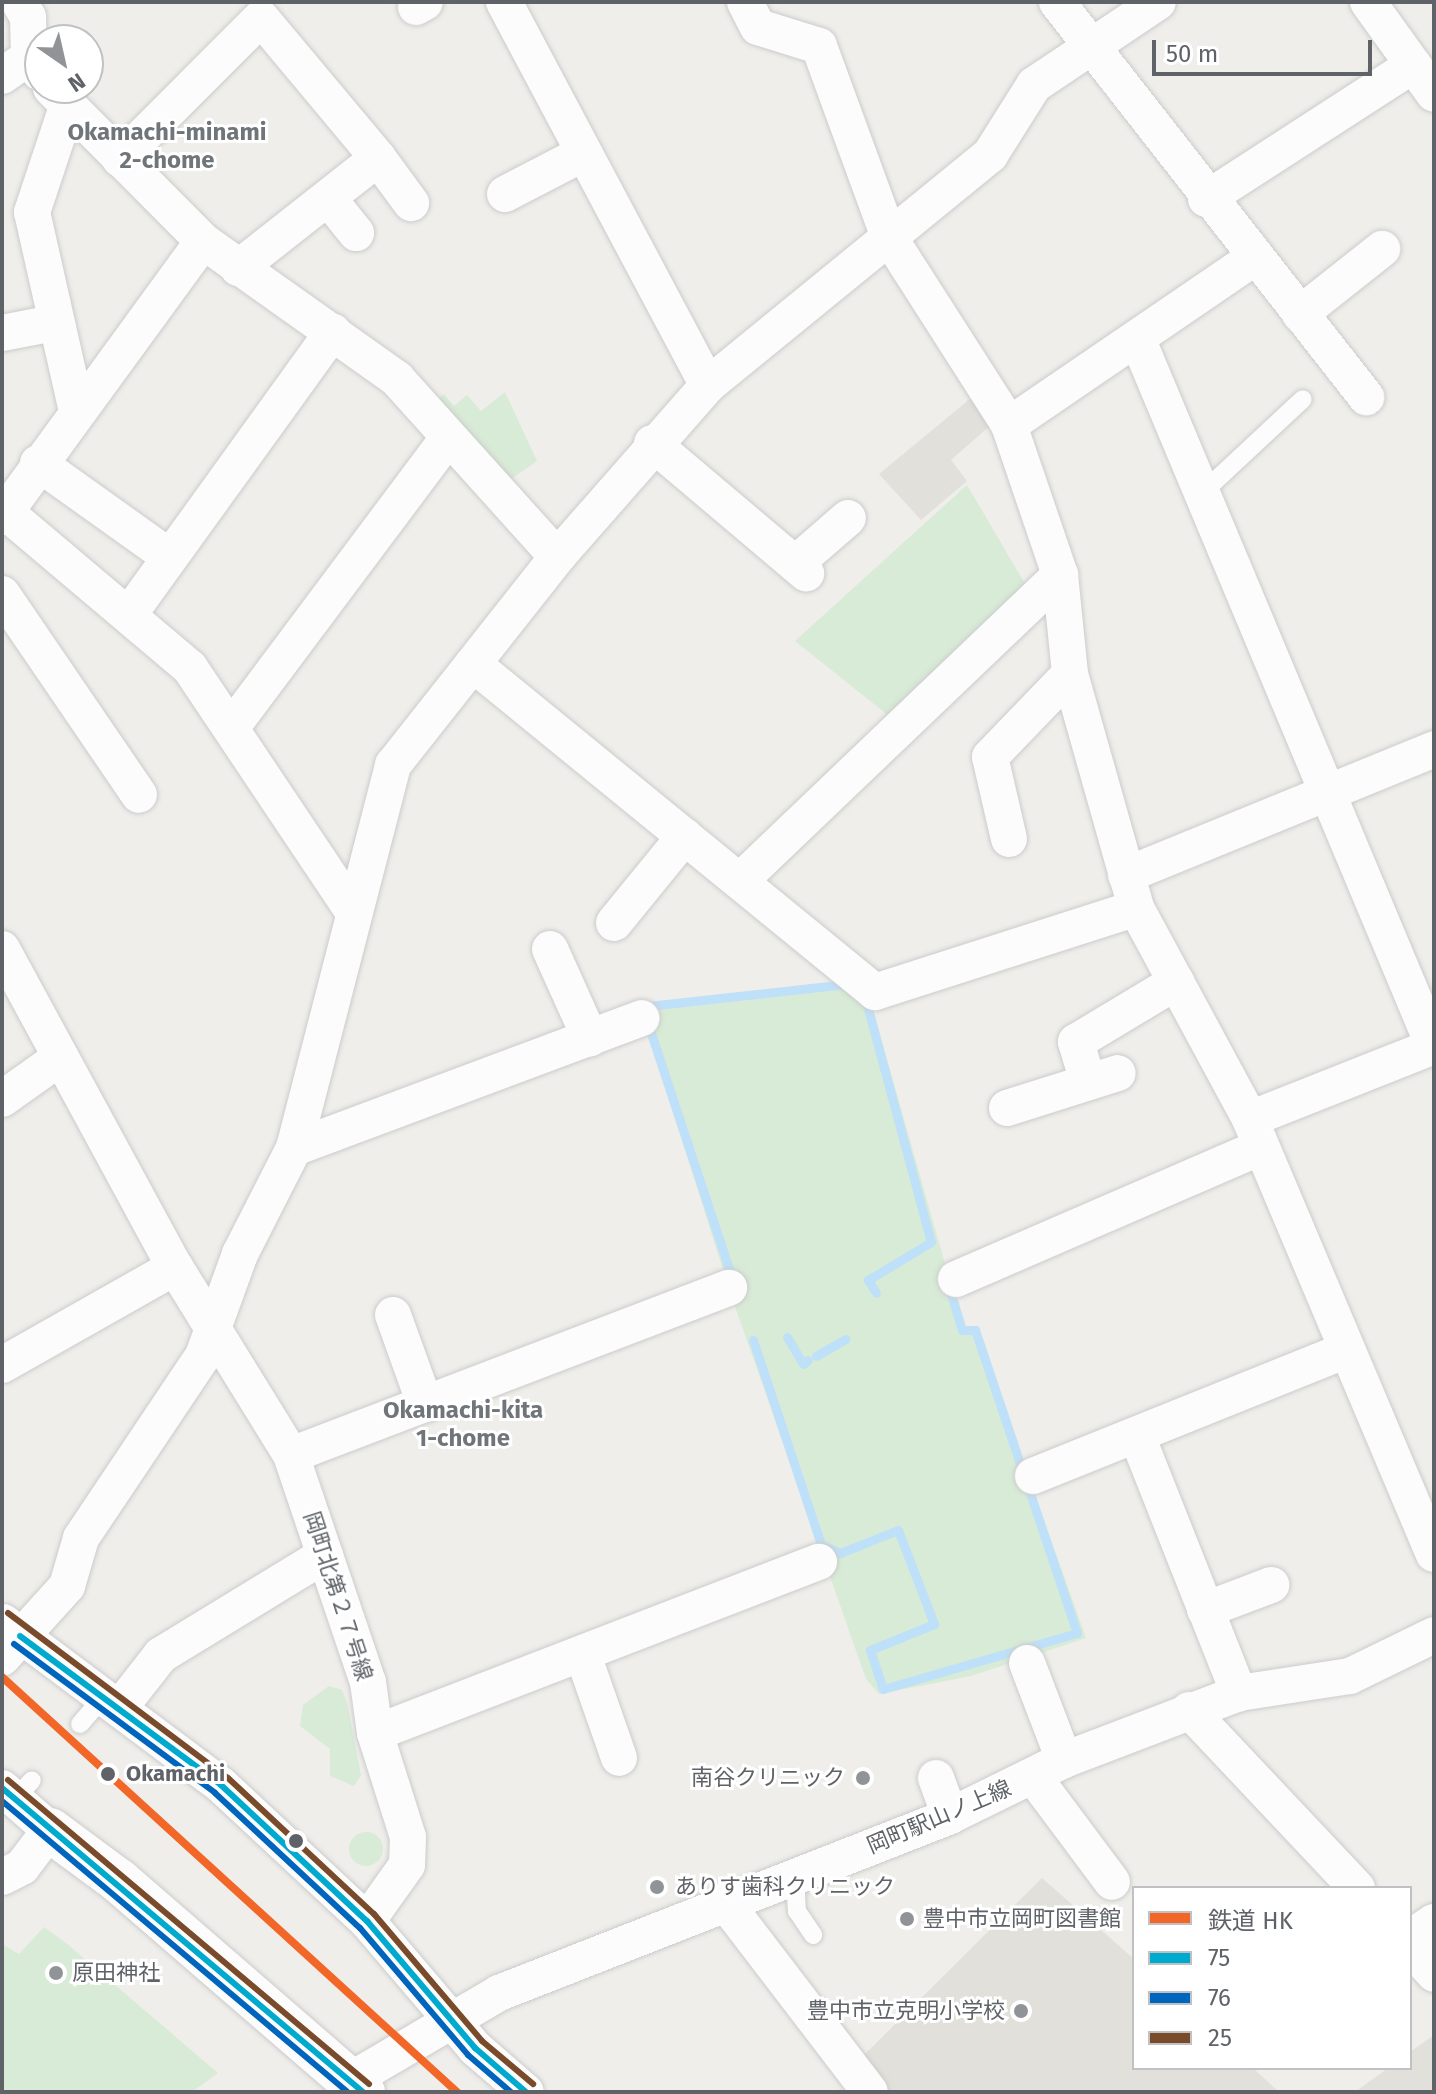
<!DOCTYPE html>
<html>
<head>
<meta charset="utf-8">
<style>
  body { margin:0 }
  #map { position:relative; width:1436px; height:2094px; overflow:hidden; background:#efeeea; font-family:"Fira Sans","Noto Sans JP",sans-serif }
  div>[style] { position:absolute }
  .education>* { inset:0; background:#e2e0da }
  .green>* { inset:0; background:#d8ebd6 }
  .round { border-radius:50% }
  .stream>* { height:9px; margin:-4.5px; padding:0 4.5px; transform-origin:4.5px; border-radius:4.5px; background:#bfe0f9 }
  .roads { filter:drop-shadow(0 0 2px #cbcccc) drop-shadow(0 0 2px #cbcccc) }
  .service>* { height:18px; margin:-9px; padding:0 9px; transform-origin:9px; border-radius:9px; background:#fdfcfc }
  .minor>* { height:36px; margin:-18px; padding:0 18px; transform-origin:18px; border-radius:18px; background:#fdfcfc }
  .secondary>* { height:44px; margin:-22px; padding:0 22px; transform-origin:22px; border-radius:22px; background:#fdfcfc }
  .bus-1>* { height:6px; margin:-3px; padding:0 3px; transform-origin:3px; border-radius:3px; background:#00a9ce }
  .bus-2>* { height:6px; margin:-3px; padding:0 3px; transform-origin:3px; border-radius:3px; background:#0065bd }
  .bus-3>* { height:6px; margin:-3px; padding:0 3px; transform-origin:3px; border-radius:3px; background:#7a4b2a }
  .rail-1>* { height:8px; margin:-4px; padding:0 4px; transform-origin:4px; border-radius:4px; background:#f26627 }
  .dots>* { width:22px; height:22px; translate:-50% -50%; box-sizing:border-box; border:4px solid #fff; border-radius:50% }
  span { translate:-50% -50%; white-space:nowrap; text-align:center; line-height:1.15; -webkit-text-stroke:6px #fff; paint-order:stroke }
  .street-label { font-size:22px; color:#5f6368 }
  .stop-label { font-size:22px; color:#5f6368; font-weight:700 }
  .left { translate:0 -50%; text-align:left }
  .poi-label { font-size:22px; color:#5f6368 }
  .right { translate:-100% -50%; text-align:right }
  .neighbourhood-label { font-size:24px; color:#70757a; font-weight:700 }
  .frame { position:absolute; inset:0; border:4px solid #5f6368; pointer-events:none }
  .legend { position:absolute; left:1132px; top:1886px; width:280px; height:184px; box-sizing:border-box; background:#fff; border:2px solid #bfc1c3; margin:0; padding:10px 14px; list-style:none; font-size:24px; color:#5f6368 }
  .legend li { display:flex; align-items:center; gap:16px; height:40px }
  .legend b { width:40px; border:2px solid #bfc1c3 }
  .north { position:absolute; left:24px; top:24px; width:80px; height:80px; box-sizing:border-box; background:#fff; border:2px solid #bfc1c3; border-radius:50%; rotate:146deg; font-size:22px; font-weight:700; line-height:32px; text-align:center; color:#5f6368 }
  .north::after { content:''; display:block; margin:auto; width:28px; height:36px; background:#919496; clip-path:polygon(50% 0,100% 100%,50% 72%,0 100%) }
  .scale { position:absolute; left:1152px; top:40px; width:220px; height:36px; box-sizing:border-box; border:4px solid #5f6368; border-top:0; padding-left:10px; font-size:24px; line-height:28px; white-space:nowrap; color:#5f6368; -webkit-text-stroke:6px #fff; paint-order:stroke }
</style>
</head>
<body>
<div id="map">
  <div class="education">
    <i style="clip-path:polygon(971px 398px,992px 424px,951px 460px,967px 481px,921px 520px,879px 474px)"></i>
    <i style="clip-path:polygon(1042px 1878px,1134px 1959px,1134px 2068px,1253px 2068px,1279px 2092px,883px 2092px,856px 2063px)"></i>
    <i style="clip-path:polygon(1434px 2035px,1434px 2092px,1355px 2092px,1388px 2068px,1410px 2068px,1410px 2052px)"></i>
  </div>
  <div class="green">
    <i style="clip-path:polygon(505px 392px,537px 461px,506px 483px,431px 404px,444px 394px,454px 406px,467px 395px,481px 411px)"></i>
    <i style="clip-path:polygon(967px 485px,1027px 587px,889px 716px,795px 641px)"></i>
    <i style="clip-path:polygon(854px 983px,873px 1010px,963px 1327px,975px 1326px,1086px 1638px,971px 1676px,879px 1694px,866px 1679px,732px 1298px,639px 1005px)"></i>
    <i style="clip-path:polygon(329px 1686px,342px 1690px,347px 1702px,361px 1775px,354px 1786px,330px 1776px,330px 1749px,300px 1726px,303px 1705px)"></i>
    <i class="round" style="left:349px;top:1832px;width:34px;height:34px"></i>
    <i style="clip-path:polygon(44px 1927px,66px 1943px,218px 2073px,192px 2092px,2px 2092px,2px 1944px,19px 1954px)"></i>
  </div>
  <div class="stream">
    <i style="left:867px;top:1005px;width:245px;rotate:74.9deg"></i>
    <i style="left:931px;top:1242px;width:74px;rotate:148.9deg"></i>
    <i style="left:868px;top:1280px;width:15px;rotate:58deg"></i>
    <i style="left:648px;top:1006px;width:200px;rotate:-6.3deg"></i>
    <i style="left:647px;top:1021px;width:264px;rotate:71.7deg"></i>
    <i style="left:787px;top:1337px;width:31px;rotate:59deg"></i>
    <i style="left:803px;top:1364px;width:6px;rotate:-39deg"></i>
    <i style="left:753px;top:1340px;width:216px;rotate:71.6deg"></i>
    <i style="left:821px;top:1545px;width:21px;rotate:23deg"></i>
    <i style="left:840px;top:1553px;width:62px;rotate:-21.6deg"></i>
    <i style="left:898px;top:1530px;width:101px;rotate:69deg"></i>
    <i style="left:934px;top:1624px;width:69px;rotate:157.9deg"></i>
    <i style="left:870px;top:1650px;width:41px;rotate:71.6deg"></i>
    <i style="left:883px;top:1689px;width:202px;rotate:-16.1deg"></i>
    <i style="left:1077px;top:1633px;width:320px;rotate:-108.6deg"></i>
    <i style="left:975px;top:1330px;width:13px;rotate:180deg"></i>
    <i style="left:962px;top:1330px;width:38px;rotate:-107deg"></i>
    <i style="left:816px;top:1356px;width:34px;rotate:-30deg"></i>
  </div>
  <div class="roads">
    <div class="service">
      <i style="left:1201px;top:494px;width:139px;rotate:-43deg"></i>
      <i style="left:80px;top:1724px;width:38px;rotate:-49deg"></i>
      <i style="left:15px;top:1799px;width:25px;rotate:-48deg"></i>
      <i style="left:795px;top:1875px;width:36px;rotate:87deg"></i>
      <i style="left:797px;top:1911px;width:29px;rotate:56deg"></i>
    </div>
    <div class="minor">
      <i style="left:19px;top:2px;width:17px;rotate:59deg"></i>
      <i style="left:28px;top:17px;width:40px;rotate:88.6deg"></i>
      <i style="left:504px;top:2px;width:434px;rotate:62deg"></i>
      <i style="left:745px;top:2px;width:28px;rotate:63deg"></i>
      <i style="left:758px;top:27px;width:64px;rotate:17.3deg"></i>
      <i style="left:819px;top:46px;width:203px;rotate:69.9deg"></i>
      <i style="left:889px;top:237px;width:223px;rotate:57.4deg"></i>
      <i style="left:1009px;top:425px;width:158px;rotate:71.2deg"></i>
      <i style="left:1060px;top:575px;width:100px;rotate:84.2deg"></i>
      <i style="left:1070px;top:674px;width:243px;rotate:74.2deg"></i>
      <i style="left:1136px;top:908px;width:240px;rotate:61.6deg"></i>
      <i style="left:1250px;top:1119px;width:472px;rotate:67.1deg"></i>
      <i style="left:1057px;top:2px;width:502px;rotate:51.96deg"></i>
      <i style="left:1368px;top:2px;width:113px;rotate:54.3deg"></i>
      <i style="left:416px;top:7px;width:10px;rotate:-29deg"></i>
      <i style="left:2px;top:76px;width:33px;rotate:-35deg"></i>
      <i style="left:29px;top:57px;width:19px;rotate:55deg"></i>
      <i style="left:51px;top:88px;width:216px;rotate:45.2deg"></i>
      <i style="left:203px;top:241px;width:238px;rotate:35.4deg"></i>
      <i style="left:397px;top:379px;width:239px;rotate:48deg"></i>
      <i style="left:66px;top:110px;width:108px;rotate:108.4deg"></i>
      <i style="left:32px;top:212px;width:200px;rotate:77.3deg"></i>
      <i style="left:378px;top:158px;width:56px;rotate:53.7deg"></i>
      <i style="left:120px;top:159px;width:199px;rotate:-45deg"></i>
      <i style="left:261px;top:18px;width:182px;rotate:50.1deg"></i>
      <i style="left:378px;top:158px;width:178px;rotate:141.8deg"></i>
      <i style="left:505px;top:194px;width:89px;rotate:-27.4deg"></i>
      <i style="left:328px;top:198px;width:45px;rotate:51.3deg"></i>
      <i style="left:1206px;top:199px;width:247px;rotate:-32.9deg"></i>
      <i style="left:1300px;top:314px;width:105px;rotate:-38.4deg"></i>
      <i style="left:2px;top:333px;width:53px;rotate:-10.9deg"></i>
      <i style="left:1137px;top:338px;width:769px;rotate:67.27deg"></i>
      <i style="left:1009px;top:425px;width:294px;rotate:-34.3deg"></i>
      <i style="left:652px;top:443px;width:202px;rotate:40.2deg"></i>
      <i style="left:38px;top:463px;width:162px;rotate:35.5deg"></i>
      <i style="left:2px;top:509px;width:246px;rotate:40.2deg"></i>
      <i style="left:190px;top:668px;width:295px;rotate:56.2deg"></i>
      <i style="left:2px;top:517px;width:341px;rotate:-53.9deg"></i>
      <i style="left:795px;top:564px;width:70px;rotate:-41deg"></i>
      <i style="left:2px;top:594px;width:243px;rotate:55.7deg"></i>
      <i style="left:130px;top:613px;width:347px;rotate:-54.2deg"></i>
      <i style="left:473px;top:664px;width:519px;rotate:39.21deg"></i>
      <i style="left:875px;top:992px;width:274px;rotate:-17.8deg"></i>
      <i style="left:231px;top:728px;width:362px;rotate:-53.2deg"></i>
      <i style="left:1009px;top:839px;width:84px;rotate:-103deg"></i>
      <i style="left:990px;top:757px;width:115px;rotate:-46.1deg"></i>
      <i style="left:1126px;top:875px;width:333px;rotate:-22.2deg"></i>
      <i style="left:743px;top:878px;width:439px;rotate:-43.7deg"></i>
      <i style="left:614px;top:923px;width:112px;rotate:-50.8deg"></i>
      <i style="left:2px;top:949px;width:362px;rotate:61.5deg"></i>
      <i style="left:175px;top:1267px;width:221px;rotate:58.3deg"></i>
      <i style="left:291px;top:1455px;width:240px;rotate:71.3deg"></i>
      <i style="left:368px;top:1682px;width:51px;rotate:82.2deg"></i>
      <i style="left:375px;top:1733px;width:109px;rotate:72.4deg"></i>
      <i style="left:408px;top:1837px;width:28px;rotate:92deg"></i>
      <i style="left:407px;top:1865px;width:69px;rotate:125.5deg"></i>
      <i style="left:550px;top:949px;width:98px;rotate:65.8deg"></i>
      <i style="left:1088px;top:1082px;width:42px;rotate:-106.7deg"></i>
      <i style="left:1076px;top:1042px;width:117px;rotate:-31deg"></i>
      <i style="left:2px;top:1099px;width:72px;rotate:-35.4deg"></i>
      <i style="left:1007px;top:1108px;width:116px;rotate:-17.5deg"></i>
      <i style="left:1250px;top:1119px;width:198px;rotate:-21.6deg"></i>
      <i style="left:294px;top:1148px;width:371px;rotate:-20.5deg"></i>
      <i style="left:956px;top:1279px;width:332px;rotate:-23.4deg"></i>
      <i style="left:393px;top:1315px;width:95px;rotate:70.2deg"></i>
      <i style="left:2px;top:1365px;width:199px;rotate:-29.5deg"></i>
      <i style="left:1137px;top:1436px;width:277px;rotate:68.4deg"></i>
      <i style="left:291px;top:1455px;width:469px;rotate:-20.9deg"></i>
      <i style="left:1033px;top:1476px;width:338px;rotate:-21.9deg"></i>
      <i style="left:1205px;top:1610px;width:71px;rotate:-20.7deg"></i>
      <i style="left:3px;top:1622px;width:272px;rotate:36.8deg"></i>
      <i style="left:221px;top:1785px;width:200px;rotate:43deg"></i>
      <i style="left:367px;top:1921px;width:167px;rotate:49.6deg"></i>
      <i style="left:475px;top:2048px;width:67px;rotate:40.8deg"></i>
      <i style="left:583px;top:1655px;width:109px;rotate:70.7deg"></i>
      <i style="left:2px;top:1658px;width:97px;rotate:-47.9deg"></i>
      <i style="left:67px;top:1586px;width:50px;rotate:-73.7deg"></i>
      <i style="left:81px;top:1538px;width:219px;rotate:-56.2deg"></i>
      <i style="left:203px;top:1356px;width:109px;rotate:-70.1deg"></i>
      <i style="left:240px;top:1254px;width:119px;rotate:-63deg"></i>
      <i style="left:294px;top:1148px;width:396px;rotate:-75.5deg"></i>
      <i style="left:393px;top:765px;width:265px;rotate:-51.7deg"></i>
      <i style="left:557px;top:557px;width:229px;rotate:-48.7deg"></i>
      <i style="left:708px;top:385px;width:364px;rotate:-39.2deg"></i>
      <i style="left:990px;top:155px;width:83px;rotate:-57.8deg"></i>
      <i style="left:1034px;top:85px;width:149px;rotate:-33.8deg"></i>
      <i style="left:1027px;top:1663px;width:104px;rotate:69.1deg"></i>
      <i style="left:121px;top:1706px;width:65px;rotate:-51.9deg"></i>
      <i style="left:161px;top:1655px;width:192px;rotate:-31.4deg"></i>
      <i style="left:1189px;top:1710px;width:245px;rotate:46.7deg"></i>
      <i style="left:375px;top:1733px;width:476px;rotate:-21.1deg"></i>
      <i style="left:1033px;top:1776px;width:132px;rotate:53.3deg"></i>
      <i style="left:936px;top:1778px;width:40px;rotate:69.8deg"></i>
      <i style="left:2px;top:1788px;width:64px;rotate:41.2deg"></i>
      <i style="left:50px;top:1830px;width:46px;rotate:127.1deg"></i>
      <i style="left:22px;top:1867px;width:22px;rotate:153deg"></i>
      <i style="left:724px;top:1901px;width:240px;rotate:52.6deg"></i>
      <i style="left:1410px;top:1938px;width:29px;rotate:-34deg"></i>
      <i style="left:1410px;top:1947px;width:36px;rotate:48deg"></i>
      <i style="left:349px;top:2081px;width:174px;rotate:-30.4deg"></i>
      <i style="left:499px;top:1993px;width:484px;rotate:-21.4deg"></i>
      <i style="left:950px;top:1816px;width:127px;rotate:-26.2deg"></i>
      <i style="left:1064px;top:1760px;width:187px;rotate:-20.9deg"></i>
      <i style="left:1239px;top:1693px;width:112px;rotate:-8.7deg"></i>
      <i style="left:1350px;top:1676px;width:93px;rotate:-26deg"></i>
    </div>
    <div class="secondary">
      <i style="left:50px;top:1830px;width:86px;rotate:36.5deg"></i>
      <i style="left:119px;top:1881px;width:323px;rotate:40.9deg"></i>
    </div>
  </div>
  <div class="bus-1">
    <i style="left:20px;top:1636px;width:250px;rotate:36.5deg"></i>
    <i style="left:221px;top:1785px;width:200px;rotate:43deg"></i>
    <i style="left:367px;top:1921px;width:167px;rotate:49.6deg"></i>
    <i style="left:475px;top:2048px;width:67px;rotate:40.8deg"></i>
    <i style="left:2px;top:1788px;width:472px;rotate:40.1deg"></i>
  </div>
  <div class="bus-2">
    <i style="left:14px;top:1644px;width:250px;rotate:36.5deg"></i>
    <i style="left:215px;top:1793px;width:198px;rotate:43deg"></i>
    <i style="left:360px;top:1928px;width:167px;rotate:49.6deg"></i>
    <i style="left:468px;top:2055px;width:57px;rotate:40.7deg"></i>
    <i style="left:2px;top:1801px;width:451px;rotate:40.1deg"></i>
  </div>
  <div class="bus-3">
    <i style="left:8px;top:1613px;width:275px;rotate:36.9deg"></i>
    <i style="left:228px;top:1778px;width:200px;rotate:43deg"></i>
    <i style="left:374px;top:1914px;width:167px;rotate:49.6deg"></i>
    <i style="left:482px;top:2041px;width:67px;rotate:40.1deg"></i>
    <i style="left:8px;top:1780px;width:472px;rotate:40.1deg"></i>
  </div>
  <div class="rail-1">
    <i style="left:2px;top:1677px;width:616px;rotate:42.37deg"></i>
  </div>
  <div class="dots">
    <i style="left:108px;top:1774px;background:#5f6368"></i>
    <i style="left:863px;top:1778px;background:#919496"></i>
    <i style="left:296px;top:1841px;background:#5f6368"></i>
    <i style="left:657px;top:1887px;background:#919496"></i>
    <i style="left:907px;top:1919px;background:#919496"></i>
    <i style="left:56px;top:1973px;background:#919496"></i>
    <i style="left:1021px;top:2011px;background:#919496"></i>
  </div>
  <div class="street-label">
    <span style="left:338px;top:1596px;rotate:72deg">岡町北第２７号線</span>
    <span style="left:939px;top:1817px;rotate:-23deg">岡町駅山ノ上線</span>
  </div>
  <div class="stop-label">
    <span class="left" style="left:126px;top:1774px">Okamachi</span>
  </div>
  <div class="poi-label">
    <span class="right" style="left:845px;top:1778px">南谷クリニック</span>
    <span class="left" style="left:675px;top:1887px">ありす歯科クリニック</span>
    <span class="left" style="left:923px;top:1919px">豊中市立岡町図書館</span>
    <span class="left" style="left:72px;top:1973px">原田神社</span>
    <span class="right" style="left:1005px;top:2011px">豊中市立克明小学校</span>
  </div>
  <div class="neighbourhood-label">
    <span style="left:167px;top:147px">Okamachi-minami<br>2-chome</span>
    <span style="left:463px;top:1425px">Okamachi-kita<br>1-chome</span>
  </div>
  <div class="frame"></div>
  <ul class="legend">
  <li><b style="height:10px;background:#f26627"></b>鉄道 HK</li>
  <li><b style="height:10px;background:#00a9ce"></b>75</li>
  <li><b style="height:10px;background:#0065bd"></b>76</li>
  <li><b style="height:10px;background:#7a4b2a"></b>25</li>
  </ul>
  <div class="north">N</div>
  <div class="scale">50 m</div>
</div>
</body>
</html>
